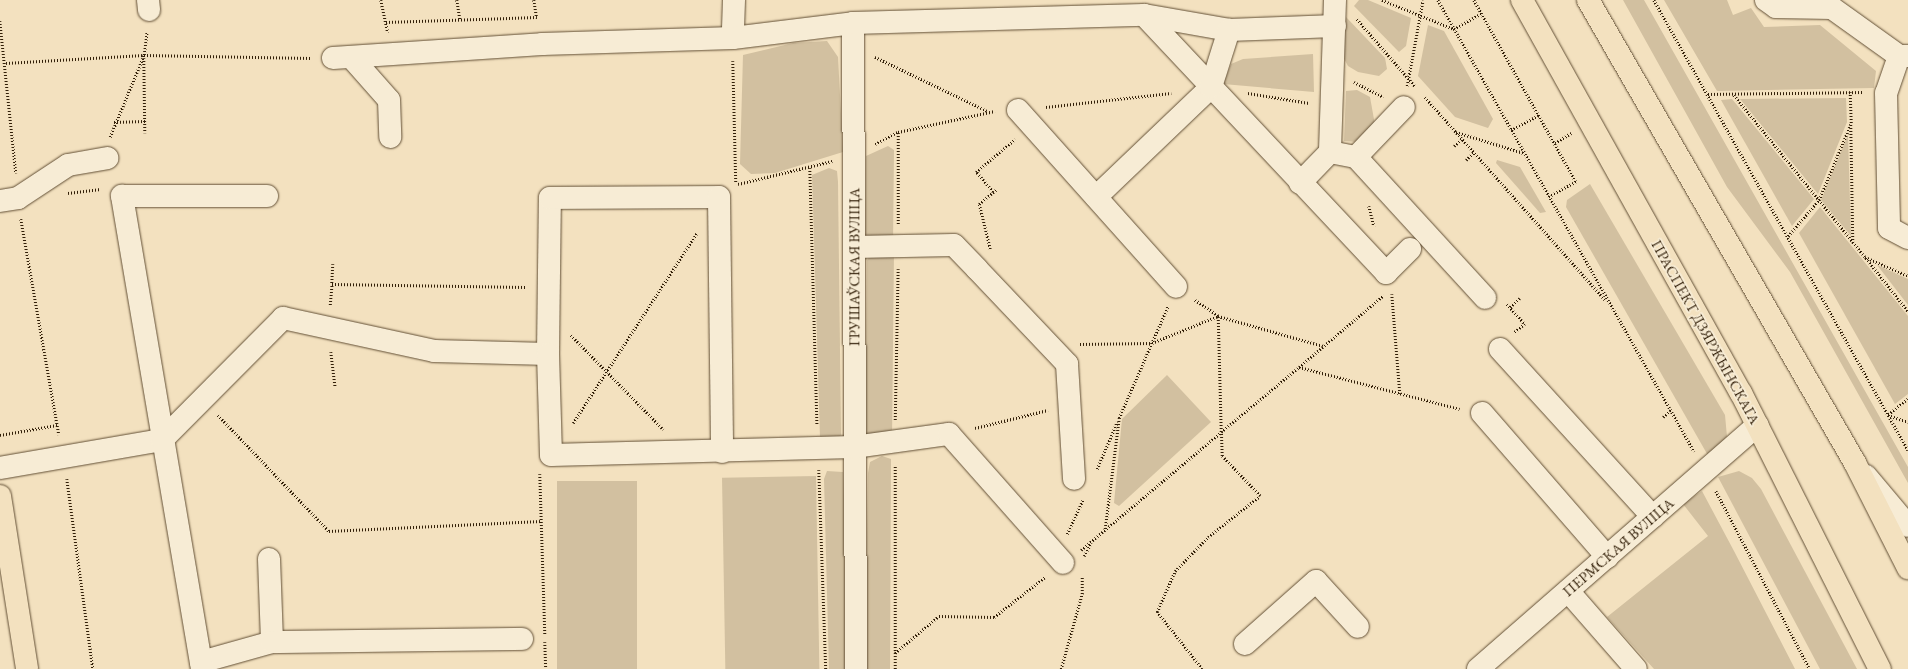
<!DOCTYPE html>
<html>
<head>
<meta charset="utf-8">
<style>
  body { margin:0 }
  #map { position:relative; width:1908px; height:669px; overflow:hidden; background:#f3e1bf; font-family:"EB Garamond",serif }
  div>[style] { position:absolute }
  .green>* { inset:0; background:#d2c0a0; transform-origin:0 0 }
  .path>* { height:2.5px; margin-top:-1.25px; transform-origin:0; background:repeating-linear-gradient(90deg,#311e07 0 1px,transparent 0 3px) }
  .roads { filter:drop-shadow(0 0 1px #624f35) drop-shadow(0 0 1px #624f35) }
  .minor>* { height:22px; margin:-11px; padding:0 11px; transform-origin:11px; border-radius:11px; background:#f7ecd5 }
  .major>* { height:22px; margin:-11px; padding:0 11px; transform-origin:11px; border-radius:11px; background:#f3e1bf }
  span { translate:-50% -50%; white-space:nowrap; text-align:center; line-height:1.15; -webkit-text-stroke:3.5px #f7ecd5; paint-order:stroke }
  .street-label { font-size:15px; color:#311e07 }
</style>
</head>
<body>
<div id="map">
  <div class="green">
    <i style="clip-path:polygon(1359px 0,1368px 0,1411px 18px,1406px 46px,1399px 52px,1354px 6px)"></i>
    <i style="clip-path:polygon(1623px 0,1644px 0,1908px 467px,1908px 483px,1790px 272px,1727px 187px)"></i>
    <i style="clip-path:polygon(1664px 0,1727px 0,1733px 15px,1751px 8px,1764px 27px,1820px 25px,1876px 71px,1874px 88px,1717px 91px)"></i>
    <i style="clip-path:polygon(1346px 17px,1385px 58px,1387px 69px,1379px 76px,1358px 72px,1348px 66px,1342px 55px)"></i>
    <i style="clip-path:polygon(1428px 25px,1444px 31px,1493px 119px,1488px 128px,1455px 117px,1418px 76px)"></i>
    <i style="clip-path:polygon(827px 41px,838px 57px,843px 152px,775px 173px,751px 174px,740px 164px,743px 55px,793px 43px)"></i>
    <i style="clip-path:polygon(1313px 54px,1314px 92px,1223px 84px,1231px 64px,1243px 59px)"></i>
    <i style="clip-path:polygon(1357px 90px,1370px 97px,1375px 125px,1358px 142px,1344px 141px,1346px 91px)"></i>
    <i style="clip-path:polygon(1846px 98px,1847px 122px,1818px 194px,1740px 99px)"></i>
    <i style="clip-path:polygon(1732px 99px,1814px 199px,1792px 226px,1721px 100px)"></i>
    <i style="clip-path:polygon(1848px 135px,1851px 236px,1821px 200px)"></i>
    <i style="clip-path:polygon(888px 146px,894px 150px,893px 243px,865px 238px,866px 156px)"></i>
    <i style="clip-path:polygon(1497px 160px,1520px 167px,1546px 212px,1540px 213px,1496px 163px)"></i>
    <i style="clip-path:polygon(829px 168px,837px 171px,838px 182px,841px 435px,835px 443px,820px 437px,812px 175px)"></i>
    <i style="clip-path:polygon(1590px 184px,1725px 415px,1727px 437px,1710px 459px,1566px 207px,1567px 200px)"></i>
    <i style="clip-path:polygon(1820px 207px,1908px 316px,1908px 394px,1895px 404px,1799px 233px)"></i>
    <i style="clip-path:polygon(894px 251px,892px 439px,865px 440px,867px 260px,873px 253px)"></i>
    <i style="clip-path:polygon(1877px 265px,1908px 279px,1908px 305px)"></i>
    <i style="clip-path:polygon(1167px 375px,1211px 422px,1119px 506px,1114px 503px,1122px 419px)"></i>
    <i style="clip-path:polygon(882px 456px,891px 459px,890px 669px,865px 669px,868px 473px,870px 462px)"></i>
    <i style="clip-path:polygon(827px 471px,843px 472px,850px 669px,829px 669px,824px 479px)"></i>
    <i style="clip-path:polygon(1739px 471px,1752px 478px,1761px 489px,1857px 669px,1820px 669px,1718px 477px)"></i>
    <i style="left:816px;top:476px;width:193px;height:94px;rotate:89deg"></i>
    <i style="left:637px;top:481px;width:188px;height:80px;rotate:90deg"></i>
    <i style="clip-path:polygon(1702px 491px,1734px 551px,1795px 669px,1654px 669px,1607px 617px,1708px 536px,1683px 504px)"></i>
  </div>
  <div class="path">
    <i style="left:381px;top:0;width:33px;rotate:78deg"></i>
    <i style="left:457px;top:0;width:20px;rotate:81deg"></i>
    <i style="left:534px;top:0;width:18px;rotate:81deg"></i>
    <i style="left:1382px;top:0;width:78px;rotate:21.9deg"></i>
    <i style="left:1454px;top:29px;width:32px;rotate:-30deg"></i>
    <i style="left:1438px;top:0;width:519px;rotate:60.42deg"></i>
    <i style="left:1474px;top:0;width:209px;rotate:60.7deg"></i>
    <i style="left:1576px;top:182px;width:31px;rotate:151deg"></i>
    <i style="left:1654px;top:0;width:517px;rotate:60.56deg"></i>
    <i style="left:1357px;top:19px;width:89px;rotate:49.1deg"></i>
    <i style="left:0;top:21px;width:153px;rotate:84deg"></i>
    <i style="left:386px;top:22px;width:151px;rotate:-1.9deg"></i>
    <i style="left:875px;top:57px;width:124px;rotate:25.7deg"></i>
    <i style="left:144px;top:58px;width:75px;rotate:89.2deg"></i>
    <i style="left:733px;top:61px;width:121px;rotate:88.6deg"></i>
    <i style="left:6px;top:63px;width:138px;rotate:-3.3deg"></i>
    <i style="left:144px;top:55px;width:23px;rotate:-83deg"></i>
    <i style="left:1354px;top:82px;width:33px;rotate:27deg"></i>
    <i style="left:1407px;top:86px;width:87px;rotate:-79.5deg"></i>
    <i style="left:1248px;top:93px;width:62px;rotate:9.3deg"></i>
    <i style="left:1708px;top:94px;width:156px;rotate:-0.7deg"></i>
    <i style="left:1734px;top:95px;width:208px;rotate:51deg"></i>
    <i style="left:1865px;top:257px;width:47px;rotate:23.8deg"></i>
    <i style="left:1425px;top:97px;width:271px;rotate:48.4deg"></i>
    <i style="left:1046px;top:107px;width:126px;rotate:-6.4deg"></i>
    <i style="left:114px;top:122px;width:31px;rotate:-2deg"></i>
    <i style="left:1851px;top:125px;width:117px;rotate:89deg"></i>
    <i style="left:1511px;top:130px;width:32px;rotate:-28deg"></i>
    <i style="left:1456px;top:132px;width:71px;rotate:17.2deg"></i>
    <i style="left:110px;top:137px;width:89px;rotate:-67.5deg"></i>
    <i style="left:144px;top:55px;width:168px;rotate:1deg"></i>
    <i style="left:1555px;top:143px;width:19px;rotate:-32deg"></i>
    <i style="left:875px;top:144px;width:26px;rotate:-28deg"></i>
    <i style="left:1454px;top:146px;width:11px;rotate:-41deg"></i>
    <i style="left:1466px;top:160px;width:11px;rotate:-45deg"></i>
    <i style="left:810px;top:168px;width:257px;rotate:88.4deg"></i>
    <i style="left:738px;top:184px;width:97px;rotate:-13.7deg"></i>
    <i style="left:993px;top:192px;width:26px;rotate:-130deg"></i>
    <i style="left:976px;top:172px;width:51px;rotate:-40.2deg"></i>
    <i style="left:68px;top:193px;width:33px;rotate:-7deg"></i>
    <i style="left:1369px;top:206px;width:21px;rotate:76deg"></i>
    <i style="left:21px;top:219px;width:219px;rotate:80deg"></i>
    <i style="left:898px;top:224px;width:92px;rotate:-90deg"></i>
    <i style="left:898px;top:132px;width:99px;rotate:-12.2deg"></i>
    <i style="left:1788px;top:236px;width:48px;rotate:-49.3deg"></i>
    <i style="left:1819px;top:200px;width:83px;rotate:-67.4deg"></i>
    <i style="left:1851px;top:123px;width:31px;rotate:-92deg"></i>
    <i style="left:990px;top:249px;width:46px;rotate:-103.7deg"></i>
    <i style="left:979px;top:204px;width:23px;rotate:-40deg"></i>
    <i style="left:1866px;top:258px;width:68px;rotate:51.6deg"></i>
    <i style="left:333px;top:264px;width:20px;rotate:93deg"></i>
    <i style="left:332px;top:284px;width:194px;rotate:0.9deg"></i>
    <i style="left:1392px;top:294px;width:100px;rotate:85.4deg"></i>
    <i style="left:1507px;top:304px;width:27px;rotate:48deg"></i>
    <i style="left:1525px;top:324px;width:14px;rotate:141deg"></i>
    <i style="left:330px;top:305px;width:21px;rotate:-85deg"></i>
    <i style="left:1510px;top:307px;width:13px;rotate:-42deg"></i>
    <i style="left:571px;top:335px;width:132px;rotate:45.6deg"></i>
    <i style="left:1080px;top:344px;width:72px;rotate:-0.8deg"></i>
    <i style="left:1152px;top:343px;width:71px;rotate:-22.2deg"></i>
    <i style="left:1218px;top:316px;width:109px;rotate:15.9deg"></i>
    <i style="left:331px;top:352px;width:35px;rotate:83deg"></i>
    <i style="left:1299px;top:367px;width:111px;rotate:-40.3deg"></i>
    <i style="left:1908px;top:399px;width:26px;rotate:141deg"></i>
    <i style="left:1888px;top:415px;width:21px;rotate:19deg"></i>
    <i style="left:218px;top:415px;width:161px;rotate:46.3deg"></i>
    <i style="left:329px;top:531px;width:213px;rotate:-2.7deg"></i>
    <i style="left:1663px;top:417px;width:11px;rotate:-41deg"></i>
    <i style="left:895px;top:420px;width:151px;rotate:-88.9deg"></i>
    <i style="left:573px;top:423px;width:227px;rotate:-56.9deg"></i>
    <i style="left:975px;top:428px;width:75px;rotate:-13.9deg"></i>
    <i style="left:0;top:435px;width:58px;rotate:-10deg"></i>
    <i style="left:1097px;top:469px;width:51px;rotate:-66.9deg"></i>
    <i style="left:819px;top:470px;width:199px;rotate:88deg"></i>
    <i style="left:540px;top:474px;width:161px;rotate:88.2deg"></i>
    <i style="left:67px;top:479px;width:192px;rotate:82.2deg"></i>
    <i style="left:1716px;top:491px;width:201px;rotate:62.2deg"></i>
    <i style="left:1105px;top:529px;width:112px;rotate:-82.8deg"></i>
    <i style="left:1119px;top:418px;width:122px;rotate:-66.4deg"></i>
    <i style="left:1067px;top:534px;width:38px;rotate:-65deg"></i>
    <i style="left:1081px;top:550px;width:183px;rotate:-40.1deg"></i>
    <i style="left:1221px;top:432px;width:116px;rotate:-91.5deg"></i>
    <i style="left:1218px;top:316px;width:29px;rotate:-146deg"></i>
    <i style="left:1084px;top:556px;width:15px;rotate:-62deg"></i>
    <i style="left:545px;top:642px;width:27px;rotate:88deg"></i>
    <i style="left:895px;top:653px;width:57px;rotate:-40.1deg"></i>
    <i style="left:939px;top:616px;width:55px;rotate:1deg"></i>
    <i style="left:994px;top:617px;width:65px;rotate:-38.1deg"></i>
    <i style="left:895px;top:669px;width:204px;rotate:-90deg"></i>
    <i style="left:1061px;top:669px;width:78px;rotate:-74.4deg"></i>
    <i style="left:1082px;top:594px;width:18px;rotate:-90deg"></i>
    <i style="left:1202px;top:669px;width:73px;rotate:-128.3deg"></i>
    <i style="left:1157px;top:612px;width:45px;rotate:-66.3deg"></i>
    <i style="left:1175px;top:571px;width:47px;rotate:-45.9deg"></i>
    <i style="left:1208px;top:537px;width:66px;rotate:-38.3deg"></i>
    <i style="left:1260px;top:496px;width:55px;rotate:-133.5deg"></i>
    <i style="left:1222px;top:456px;width:24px;rotate:-92deg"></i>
    <i style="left:1221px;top:432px;width:102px;rotate:-39.8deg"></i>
    <i style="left:1299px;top:367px;width:166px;rotate:14.6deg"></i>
  </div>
  <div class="roads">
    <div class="minor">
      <i style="left:148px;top:0;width:10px;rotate:84deg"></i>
      <i style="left:734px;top:0;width:38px;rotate:92deg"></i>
      <i style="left:733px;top:38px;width:121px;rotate:-7.1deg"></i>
      <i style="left:853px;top:23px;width:646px;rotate:89.73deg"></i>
      <i style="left:1335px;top:0;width:152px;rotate:91.9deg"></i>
      <i style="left:1330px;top:152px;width:26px;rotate:11deg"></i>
      <i style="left:1356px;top:157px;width:191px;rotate:47.5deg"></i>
      <i style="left:1766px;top:0;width:12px;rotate:35deg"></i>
      <i style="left:1776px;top:7px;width:56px;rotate:1deg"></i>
      <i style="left:1832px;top:8px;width:82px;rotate:35.6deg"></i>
      <i style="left:1899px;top:56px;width:9px"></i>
      <i style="left:1144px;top:15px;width:354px;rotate:46.8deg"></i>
      <i style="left:1386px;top:273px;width:34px;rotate:-45deg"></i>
      <i style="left:853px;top:23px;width:291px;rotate:-1.6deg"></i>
      <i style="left:1144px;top:15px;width:86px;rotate:10deg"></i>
      <i style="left:1229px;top:30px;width:106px;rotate:-2.2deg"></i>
      <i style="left:1899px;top:56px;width:39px;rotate:109deg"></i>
      <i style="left:1886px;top:93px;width:135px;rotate:88.7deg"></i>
      <i style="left:1889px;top:228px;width:21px;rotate:28deg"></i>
      <i style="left:351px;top:57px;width:57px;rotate:48.5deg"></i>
      <i style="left:389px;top:100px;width:37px;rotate:88deg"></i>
      <i style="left:333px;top:58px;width:209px;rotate:-3.8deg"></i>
      <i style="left:542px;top:44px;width:191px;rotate:-1.8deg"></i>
      <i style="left:1018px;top:110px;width:237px;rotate:48.2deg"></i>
      <i style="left:1356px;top:157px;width:69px;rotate:-46.2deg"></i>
      <i style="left:1300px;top:183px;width:43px;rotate:-45.9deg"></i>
      <i style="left:1096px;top:197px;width:159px;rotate:-43.7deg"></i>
      <i style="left:1211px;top:87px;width:60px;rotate:-72.5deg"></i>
      <i style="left:0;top:201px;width:18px;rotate:-9deg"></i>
      <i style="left:18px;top:198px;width:60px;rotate:-33.4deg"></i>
      <i style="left:68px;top:165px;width:40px;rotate:-10deg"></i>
      <i style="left:854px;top:247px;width:100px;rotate:-1.1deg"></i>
      <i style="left:954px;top:245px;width:33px;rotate:46deg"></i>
      <i style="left:977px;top:269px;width:131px;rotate:46.5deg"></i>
      <i style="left:1067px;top:364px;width:115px;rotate:86.5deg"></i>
      <i style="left:1500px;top:349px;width:227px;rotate:47.7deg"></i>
      <i style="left:548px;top:354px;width:156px;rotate:-89.3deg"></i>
      <i style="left:550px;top:198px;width:169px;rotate:-0.3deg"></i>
      <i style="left:719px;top:197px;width:255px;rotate:89.3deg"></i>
      <i style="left:1482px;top:413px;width:191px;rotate:49deg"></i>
      <i style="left:0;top:468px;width:164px;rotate:-9.8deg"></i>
      <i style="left:162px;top:440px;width:172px;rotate:-45.2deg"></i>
      <i style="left:283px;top:318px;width:155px;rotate:12.3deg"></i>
      <i style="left:434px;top:351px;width:114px;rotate:1.5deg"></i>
      <i style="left:548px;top:354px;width:101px;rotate:88.3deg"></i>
      <i style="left:551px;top:455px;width:303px;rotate:-1.5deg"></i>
      <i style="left:854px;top:447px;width:96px;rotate:-7.8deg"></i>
      <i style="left:949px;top:434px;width:172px;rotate:48.5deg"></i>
      <i style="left:1866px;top:476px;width:65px;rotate:50deg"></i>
      <i style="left:269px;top:559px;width:83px;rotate:87.9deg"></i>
      <i style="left:1568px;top:591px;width:103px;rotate:48.9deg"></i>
      <i style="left:1245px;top:644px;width:95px;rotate:-41.6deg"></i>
      <i style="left:1316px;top:581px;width:62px;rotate:47.6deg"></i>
      <i style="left:201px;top:662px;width:74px;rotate:-15.7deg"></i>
      <i style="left:272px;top:642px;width:250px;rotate:-0.7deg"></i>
      <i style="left:202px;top:669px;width:480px;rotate:-99.6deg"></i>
      <i style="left:122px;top:196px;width:145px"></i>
      <i style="left:1478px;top:669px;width:371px;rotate:-41.1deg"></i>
    </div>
    <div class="major">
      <i style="left:1522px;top:0;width:450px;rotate:60.9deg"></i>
      <i style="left:1741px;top:393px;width:309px;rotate:63.3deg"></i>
      <i style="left:1588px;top:0;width:534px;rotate:60.03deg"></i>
      <i style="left:1855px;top:463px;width:118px;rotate:63.2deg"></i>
      <i style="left:0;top:496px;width:175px;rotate:81.1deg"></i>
    </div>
  </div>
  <div class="street-label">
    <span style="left:854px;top:267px;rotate:-90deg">ГРУШАЎСКАЯ ВУЛІЦА</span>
    <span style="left:1706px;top:332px;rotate:61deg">ПРАСПЕКТ ДЗЯРЖЫНСКАГА</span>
    <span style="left:1618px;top:547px;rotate:-41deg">ПЕРМСКАЯ ВУЛІЦА</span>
  </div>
</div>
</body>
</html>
